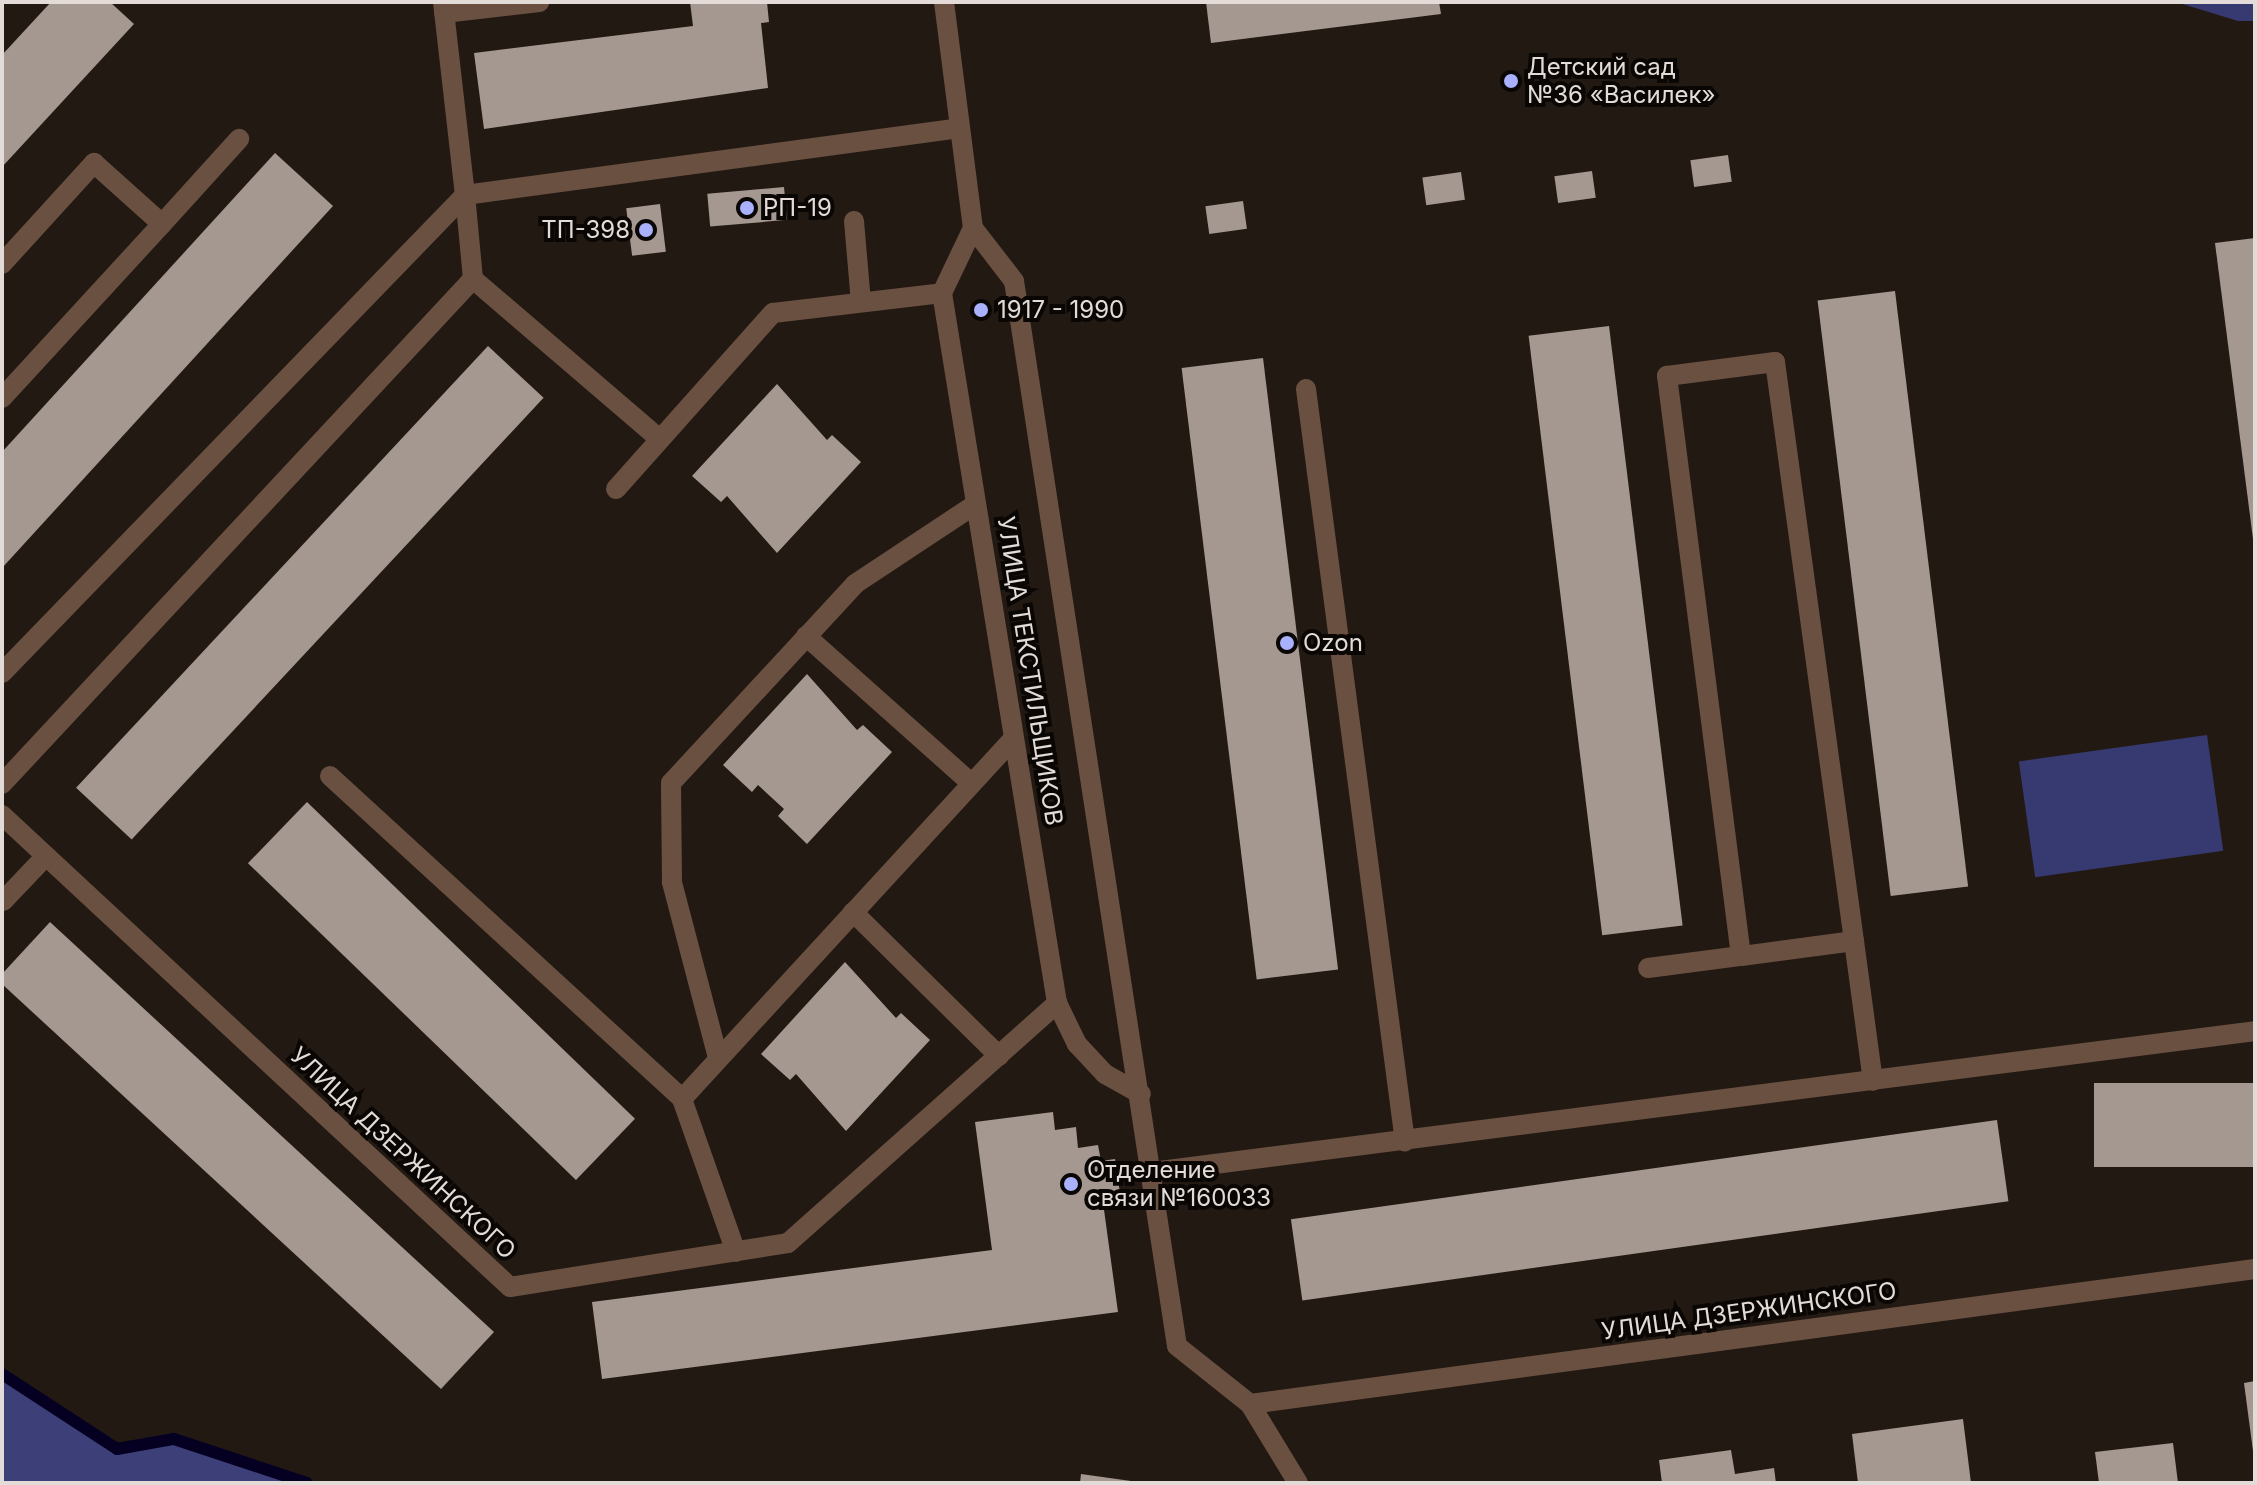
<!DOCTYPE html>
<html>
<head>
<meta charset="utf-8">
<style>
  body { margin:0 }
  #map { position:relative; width:2257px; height:1485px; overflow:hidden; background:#231913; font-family:Inter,sans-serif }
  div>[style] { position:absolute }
  .green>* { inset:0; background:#373a71; transform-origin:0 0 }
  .forest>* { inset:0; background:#3d3f78 }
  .stream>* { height:12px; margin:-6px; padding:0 6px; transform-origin:6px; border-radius:6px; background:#050022 }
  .building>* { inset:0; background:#a59890; transform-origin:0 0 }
  .minor>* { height:20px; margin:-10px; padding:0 10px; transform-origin:10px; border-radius:10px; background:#6a5041 }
  .dots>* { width:22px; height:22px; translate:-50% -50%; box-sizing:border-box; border:4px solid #090604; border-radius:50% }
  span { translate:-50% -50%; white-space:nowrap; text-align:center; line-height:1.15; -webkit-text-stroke:8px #090604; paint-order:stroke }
  .poi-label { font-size:24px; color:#e2dbd7 }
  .left { translate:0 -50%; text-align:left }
  .right { translate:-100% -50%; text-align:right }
  .street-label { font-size:24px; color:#e2dbd7 }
  .frame { position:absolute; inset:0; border:4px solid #e2dbd7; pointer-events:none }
</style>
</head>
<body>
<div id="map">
  <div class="green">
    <i style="clip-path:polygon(2176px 2px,2255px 2px,2255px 21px,2238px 21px)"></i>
    <i style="left:2207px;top:735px;width:117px;height:190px;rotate:82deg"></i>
  </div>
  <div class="forest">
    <i style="clip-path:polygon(2px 1374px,117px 1449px,174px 1439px,307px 1483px,2px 1483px)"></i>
  </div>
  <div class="stream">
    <i style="left:2px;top:1374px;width:137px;rotate:33.1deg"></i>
    <i style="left:117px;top:1449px;width:58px;rotate:-10deg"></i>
    <i style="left:174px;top:1439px;width:140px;rotate:18.3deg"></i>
  </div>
  <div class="building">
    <i style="clip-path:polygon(51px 2px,110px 2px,134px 24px,2px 167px,2px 55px)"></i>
    <i style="clip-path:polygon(690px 2px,767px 2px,769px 22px,761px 23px,768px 88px,484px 129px,474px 53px,693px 26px)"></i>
    <i style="clip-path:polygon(1206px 2px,1439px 2px,1441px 14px,1211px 43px)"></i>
    <i style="clip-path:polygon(275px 153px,333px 206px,2px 568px,2px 452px)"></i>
    <i style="left:1728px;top:155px;width:27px;height:38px;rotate:82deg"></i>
    <i style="left:1592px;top:171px;width:27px;height:38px;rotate:82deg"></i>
    <i style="left:1461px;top:172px;width:28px;height:39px;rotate:82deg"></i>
    <i style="left:784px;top:187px;width:33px;height:77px;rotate:85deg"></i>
    <i style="left:1243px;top:201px;width:28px;height:38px;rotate:82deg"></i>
    <i style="left:660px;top:204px;width:48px;height:34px;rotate:83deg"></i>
    <i style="clip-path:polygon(2255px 238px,2255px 539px,2253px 539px,2215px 243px)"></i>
    <i style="left:1895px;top:291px;width:600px;height:78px;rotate:83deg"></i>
    <i style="left:1609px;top:326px;width:604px;height:81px;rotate:83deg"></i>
    <i style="left:488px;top:346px;width:76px;height:604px;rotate:43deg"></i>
    <i style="left:1263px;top:358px;width:616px;height:82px;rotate:83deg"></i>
    <i style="clip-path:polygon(777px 384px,827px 440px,832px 435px,861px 462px,777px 553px,727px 496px,721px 502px,692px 476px)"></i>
    <i style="clip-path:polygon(807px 674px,857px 730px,863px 725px,892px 752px,807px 844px,778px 816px,784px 809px,758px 785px,752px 792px,723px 765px)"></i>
    <i style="left:307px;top:802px;width:456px;height:85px;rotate:44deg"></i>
    <i style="clip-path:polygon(50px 922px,494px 1332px,441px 1389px,2px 984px,2px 974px)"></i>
    <i style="clip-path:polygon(845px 962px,896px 1018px,901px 1013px,930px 1040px,846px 1131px,796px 1074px,790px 1080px,761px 1054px)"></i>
    <i style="left:2255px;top:1083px;width:84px;height:161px;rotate:90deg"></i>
    <i style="clip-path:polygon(1053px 1112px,1055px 1130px,1076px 1127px,1078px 1148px,1098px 1145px,1101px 1161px,1115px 1159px,1120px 1193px,1102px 1195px,1118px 1312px,602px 1379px,592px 1302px,992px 1250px,975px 1122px)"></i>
    <i style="left:1997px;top:1120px;width:82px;height:713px;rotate:82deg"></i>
    <i style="clip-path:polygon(2255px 1381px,2255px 1451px,2253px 1451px,2244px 1383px)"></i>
    <i style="clip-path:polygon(1963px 1419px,1971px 1483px,1858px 1483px,1852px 1434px)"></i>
    <i style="clip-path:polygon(2173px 1443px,2178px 1483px,2099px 1483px,2095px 1452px)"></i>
    <i style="clip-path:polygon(1731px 1450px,1735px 1474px,1774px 1468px,1776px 1483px,1662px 1483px,1659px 1460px)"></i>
    <i style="clip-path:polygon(1081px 1474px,1131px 1481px,1131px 1483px,1080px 1483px)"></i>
  </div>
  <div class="minor">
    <i style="left:443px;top:2px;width:194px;rotate:83.5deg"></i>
    <i style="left:465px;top:195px;width:499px;rotate:-7.7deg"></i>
    <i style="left:944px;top:2px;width:228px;rotate:82.7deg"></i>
    <i style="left:973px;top:228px;width:67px;rotate:52.3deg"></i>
    <i style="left:1014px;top:281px;width:1077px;rotate:81.3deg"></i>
    <i style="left:1177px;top:1346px;width:93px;rotate:38.5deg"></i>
    <i style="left:1250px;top:1404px;width:92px;rotate:58.7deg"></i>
    <i style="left:444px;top:13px;width:96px;rotate:-6.6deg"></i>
    <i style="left:854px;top:221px;width:81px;rotate:85.1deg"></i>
    <i style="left:973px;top:228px;width:72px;rotate:115.5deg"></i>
    <i style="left:942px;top:293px;width:719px;rotate:80.8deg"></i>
    <i style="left:1057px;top:1003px;width:46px;rotate:64deg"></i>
    <i style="left:1077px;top:1044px;width:41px;rotate:47deg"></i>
    <i style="left:1105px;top:1074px;width:41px;rotate:29.1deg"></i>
    <i style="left:2px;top:264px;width:137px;rotate:-47.7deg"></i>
    <i style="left:94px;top:163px;width:91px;rotate:41.9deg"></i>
    <i style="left:162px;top:224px;width:115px;rotate:-47.8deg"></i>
    <i style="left:473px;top:279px;width:246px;rotate:40.6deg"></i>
    <i style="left:1306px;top:389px;width:759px;rotate:82.51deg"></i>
    <i style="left:2px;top:398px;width:236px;rotate:-47.4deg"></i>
    <i style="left:616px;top:489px;width:236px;rotate:-48.3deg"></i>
    <i style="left:773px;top:313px;width:170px;rotate:-6.7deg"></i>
    <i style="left:806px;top:636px;width:222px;rotate:41.7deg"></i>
    <i style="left:2px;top:673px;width:665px;rotate:-45.91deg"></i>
    <i style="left:330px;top:776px;width:478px;rotate:42.5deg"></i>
    <i style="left:682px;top:1099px;width:162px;rotate:70.6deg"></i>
    <i style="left:2px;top:784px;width:691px;rotate:-47deg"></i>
    <i style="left:473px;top:279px;width:84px;rotate:-95.4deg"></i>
    <i style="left:2px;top:815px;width:693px;rotate:42.9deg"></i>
    <i style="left:510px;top:1287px;width:281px;rotate:-9deg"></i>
    <i style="left:788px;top:1243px;width:361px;rotate:-41.7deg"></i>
    <i style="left:3px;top:901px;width:62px;rotate:-46.3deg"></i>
    <i style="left:853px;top:912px;width:205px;rotate:44.6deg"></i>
    <i style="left:1854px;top:941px;width:114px;rotate:172.4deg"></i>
    <i style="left:1741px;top:956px;width:585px;rotate:-97.27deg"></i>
    <i style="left:1667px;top:376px;width:109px;rotate:-7.4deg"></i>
    <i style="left:1775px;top:362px;width:584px;rotate:82.23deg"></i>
    <i style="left:1854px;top:941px;width:141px;rotate:82.3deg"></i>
    <i style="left:1648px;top:968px;width:94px;rotate:-7.4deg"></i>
    <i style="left:717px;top:1054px;width:178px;rotate:-104.7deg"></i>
    <i style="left:672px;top:882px;width:99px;rotate:-90.6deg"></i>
    <i style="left:671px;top:783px;width:271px;rotate:-47.2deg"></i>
    <i style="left:855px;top:584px;width:145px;rotate:-33.5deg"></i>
    <i style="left:682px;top:1099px;width:490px;rotate:-47.4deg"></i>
    <i style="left:1152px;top:1172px;width:1112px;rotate:-7.28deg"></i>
    <i style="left:1250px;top:1404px;width:1014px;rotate:-7.65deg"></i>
  </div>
  <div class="dots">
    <i style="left:1511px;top:81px;background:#a9b0fc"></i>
    <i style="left:747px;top:208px;background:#a9b0fc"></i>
    <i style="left:646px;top:230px;background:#a9b0fc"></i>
    <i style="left:981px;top:310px;background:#a9b0fc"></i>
    <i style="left:1287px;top:643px;background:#a9b0fc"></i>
    <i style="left:1071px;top:1184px;background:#a9b0fc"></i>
  </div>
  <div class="poi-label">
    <span class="left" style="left:1527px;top:81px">Детский сад<br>№36 «Василек»</span>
    <span class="left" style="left:763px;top:208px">РП-19</span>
    <span class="right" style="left:630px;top:230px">ТП-398</span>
    <span class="left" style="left:997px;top:310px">1917 - 1990</span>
    <span class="left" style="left:1303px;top:643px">Ozon</span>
    <span class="left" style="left:1087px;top:1184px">Отделение<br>связи №160033</span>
  </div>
  <div class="street-label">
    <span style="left:1030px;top:671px;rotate:81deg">УЛИЦА ТЕКСТИЛЬЩИКОВ</span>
    <span style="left:403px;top:1153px;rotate:43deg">УЛИЦА ДЗЕРЖИНСКОГО</span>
    <span style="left:1749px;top:1311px;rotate:-8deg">УЛИЦА ДЗЕРЖИНСКОГО</span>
  </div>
  <div class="frame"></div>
</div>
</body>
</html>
